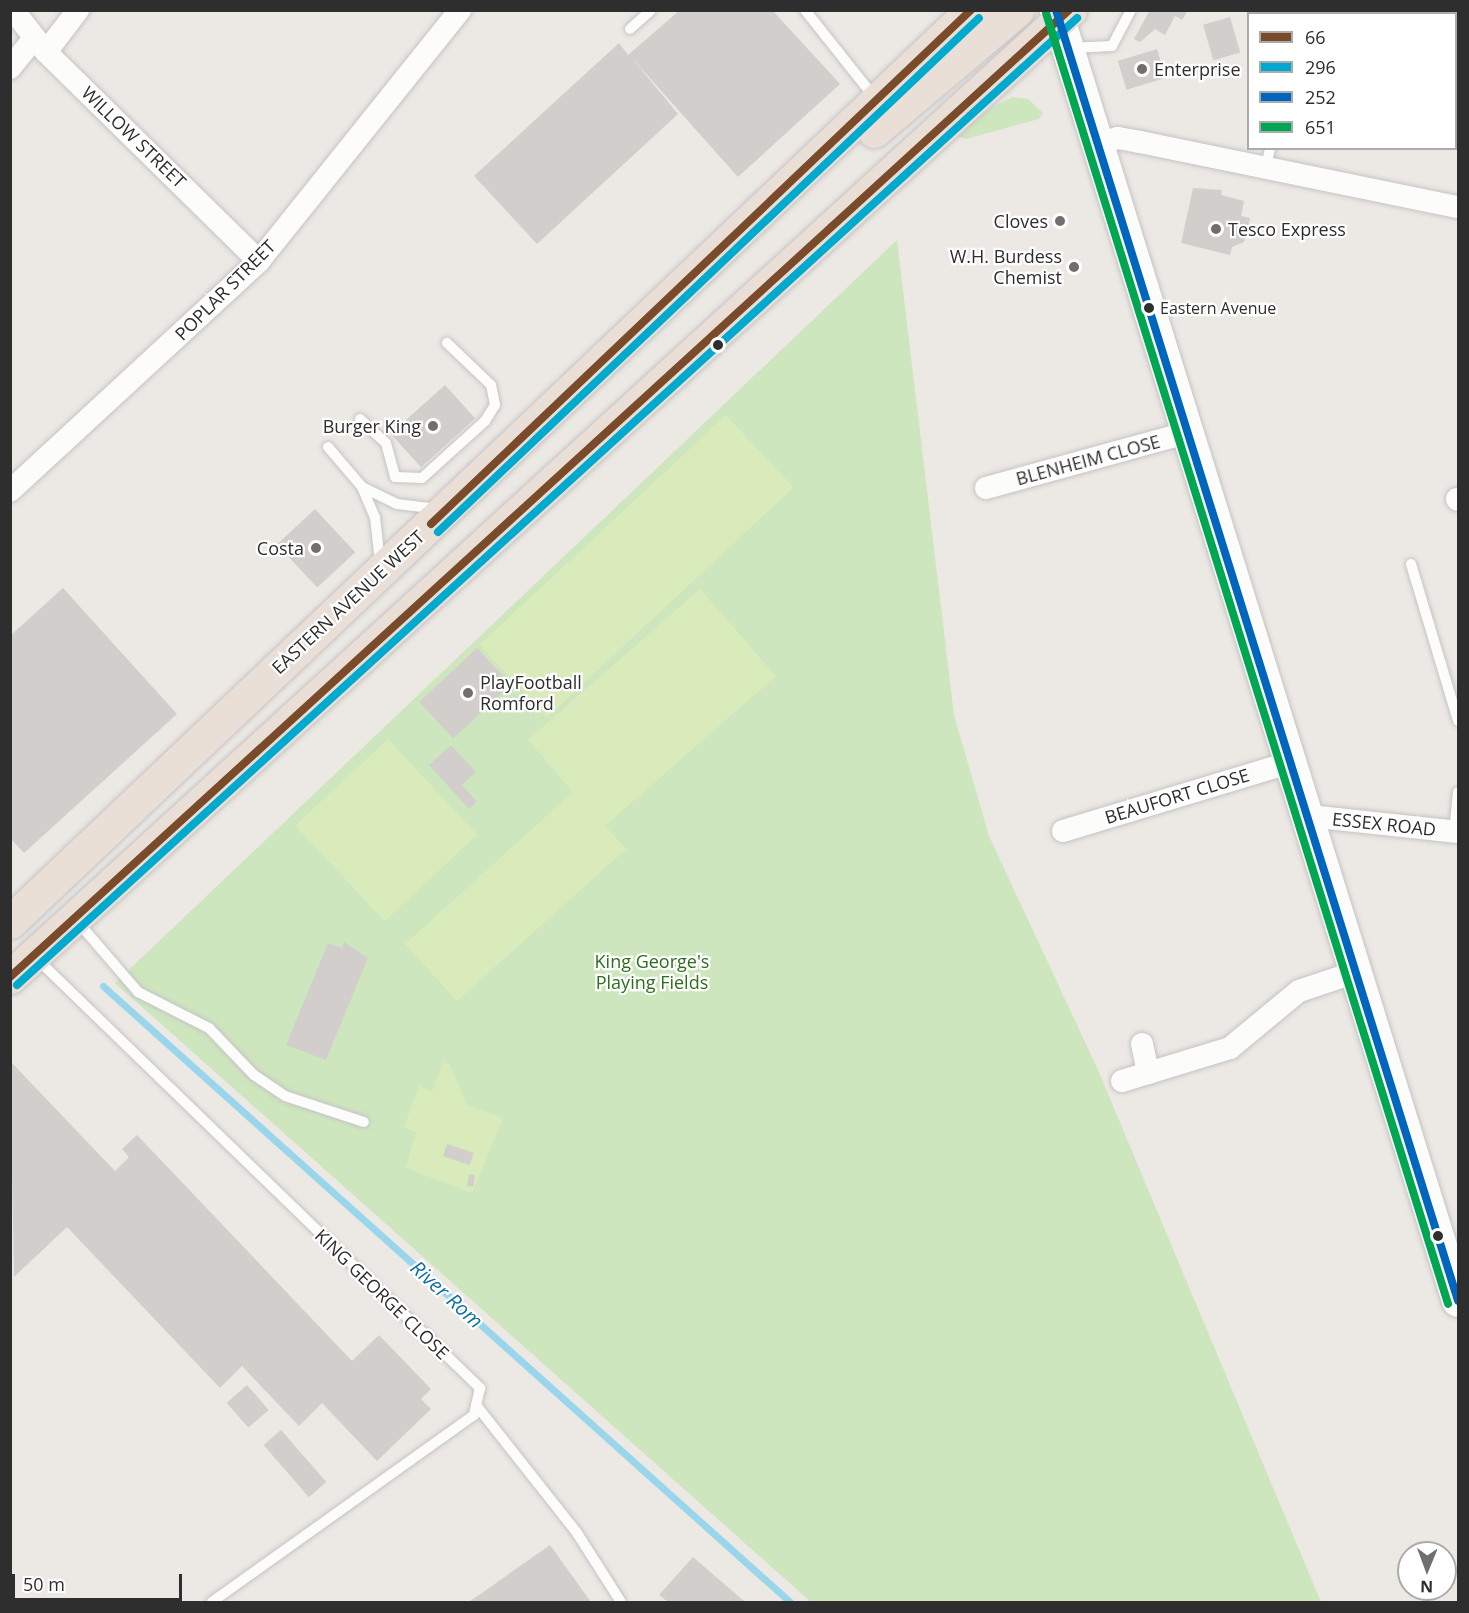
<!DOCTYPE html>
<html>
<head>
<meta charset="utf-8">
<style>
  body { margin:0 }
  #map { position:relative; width:1469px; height:1613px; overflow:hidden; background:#ece8e4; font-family:"Open Sans",sans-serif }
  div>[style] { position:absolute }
  .green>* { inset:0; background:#cee6be }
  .pitch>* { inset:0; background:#d9eabb; transform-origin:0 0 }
  .stream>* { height:7px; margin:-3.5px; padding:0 3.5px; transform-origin:3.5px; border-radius:3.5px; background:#99d6ec }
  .building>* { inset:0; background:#d1cecb; transform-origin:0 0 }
  .roads { filter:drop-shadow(0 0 2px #c5c4c5) drop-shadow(0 0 2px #c5c4c5) }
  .lane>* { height:10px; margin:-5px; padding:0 5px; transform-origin:5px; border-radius:5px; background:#fcfcfb }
  .street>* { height:22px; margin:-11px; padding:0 11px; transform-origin:11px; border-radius:11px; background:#fcfcfb }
  .secondary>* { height:32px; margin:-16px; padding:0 16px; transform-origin:16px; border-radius:16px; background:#fcfcfb }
  .highway>* { height:33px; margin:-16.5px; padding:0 16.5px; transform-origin:16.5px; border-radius:16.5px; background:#eadfd6 }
  .bus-1>* { height:8px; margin:-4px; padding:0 4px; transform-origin:4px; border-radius:4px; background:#7a4b2a }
  .bus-2>* { height:8px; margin:-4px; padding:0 4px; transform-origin:4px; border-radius:4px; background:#00a9ce }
  .bus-3>* { height:8px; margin:-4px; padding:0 4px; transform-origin:4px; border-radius:4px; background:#0065bd }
  .bus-4>* { height:8px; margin:-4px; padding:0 4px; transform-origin:4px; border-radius:4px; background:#00a651 }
  .dots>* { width:16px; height:16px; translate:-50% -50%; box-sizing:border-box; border:3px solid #fff; border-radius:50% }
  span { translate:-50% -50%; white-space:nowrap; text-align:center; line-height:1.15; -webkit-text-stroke:4.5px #fff; paint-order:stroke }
  .bus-label { font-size:16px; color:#2e2e2e }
  .left { translate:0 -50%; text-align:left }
  .poi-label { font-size:18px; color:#2e2e2e }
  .right { translate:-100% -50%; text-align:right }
  .street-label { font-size:18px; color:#2e2e2e }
  .park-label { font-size:18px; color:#2c6e1b }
  .water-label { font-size:20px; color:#0d6fa3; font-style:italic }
  .frame { position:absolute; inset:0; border:12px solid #2e2e2e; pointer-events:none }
  .legend { position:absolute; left:1247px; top:12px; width:210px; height:138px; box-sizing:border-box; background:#fff; border:2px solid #ababab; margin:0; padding:8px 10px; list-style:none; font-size:18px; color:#2e2e2e }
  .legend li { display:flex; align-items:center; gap:12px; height:30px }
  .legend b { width:30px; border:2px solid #ababab }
  .north { position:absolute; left:1397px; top:1541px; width:60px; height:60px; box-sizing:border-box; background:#fff; border:2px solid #ababab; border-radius:50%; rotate:181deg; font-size:16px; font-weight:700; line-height:24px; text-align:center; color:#2e2e2e }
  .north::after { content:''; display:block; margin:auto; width:21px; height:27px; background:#706f6e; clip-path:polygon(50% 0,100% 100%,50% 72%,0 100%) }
  .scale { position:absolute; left:12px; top:1574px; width:170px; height:27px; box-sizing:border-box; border:3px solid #2e2e2e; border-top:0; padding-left:8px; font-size:18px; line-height:21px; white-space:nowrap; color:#2e2e2e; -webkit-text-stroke:4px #fff; paint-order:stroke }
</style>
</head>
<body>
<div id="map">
  <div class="green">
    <i style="clip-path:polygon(1012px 97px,1028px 99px,1043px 113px,1039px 119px,966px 139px,956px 136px,978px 115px)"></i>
    <i style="clip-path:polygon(897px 240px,954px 715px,989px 836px,1098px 1070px,1321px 1602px,811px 1602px,115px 983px)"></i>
  </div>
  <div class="pitch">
    <i style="left:726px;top:415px;width:99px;height:337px;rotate:47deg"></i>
    <i style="clip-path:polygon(700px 589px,776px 676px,605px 826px,626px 849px,457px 1001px,405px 944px,573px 792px,528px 740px)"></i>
    <i style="left:388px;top:739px;width:131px;height:127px;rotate:47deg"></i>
    <i style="clip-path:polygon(443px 1062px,450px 1065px,467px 1105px,503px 1118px,472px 1193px,406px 1168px,416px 1132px,404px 1127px,419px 1086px,432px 1092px)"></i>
  </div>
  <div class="stream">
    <i style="left:103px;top:986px;width:923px;rotate:41.88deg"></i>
  </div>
  <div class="building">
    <i style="clip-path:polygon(680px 10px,772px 10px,840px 84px,738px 177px,631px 57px,678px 114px,537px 244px,474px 176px,619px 43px,628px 55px)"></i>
    <i style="clip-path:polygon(1150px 10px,1188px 10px,1182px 20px,1175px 16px,1165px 35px,1155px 29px,1140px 42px,1134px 39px)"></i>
    <i style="left:1230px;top:17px;width:37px;height:28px;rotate:74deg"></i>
    <i style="left:1157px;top:49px;width:30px;height:41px;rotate:73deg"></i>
    <i style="clip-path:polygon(1193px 188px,1222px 190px,1221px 195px,1244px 201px,1241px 216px,1250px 218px,1244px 242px,1232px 247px,1230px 255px,1181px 243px)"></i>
    <i style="left:445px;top:385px;width:45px;height:73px;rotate:48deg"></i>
    <i style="left:315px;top:509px;width:59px;height:52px;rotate:47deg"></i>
    <i style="clip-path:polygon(63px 588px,177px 714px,24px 853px,10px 838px,10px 636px)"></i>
    <i style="left:477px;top:648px;width:50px;height:79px;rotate:47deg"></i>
    <i style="clip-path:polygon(451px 745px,476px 772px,462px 785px,477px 802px,469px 809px,429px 765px)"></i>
    <i style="clip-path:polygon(344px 942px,368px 958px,326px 1060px,286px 1045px,328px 943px,342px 948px)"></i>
    <i style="clip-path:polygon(10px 1061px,115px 1171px,129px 1157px,122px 1149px,137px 1135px,352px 1361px,379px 1335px,431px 1389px,421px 1399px,431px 1409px,377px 1461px,322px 1403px,299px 1426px,242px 1366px,220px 1388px,67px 1227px,14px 1277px)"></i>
    <i style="left:447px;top:1144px;width:28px;height:13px;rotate:18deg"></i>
    <i style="left:469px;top:1174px;width:6px;height:12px;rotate:9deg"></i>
    <i style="left:247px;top:1385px;width:33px;height:27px;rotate:49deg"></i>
    <i style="left:281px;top:1430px;width:69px;height:23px;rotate:49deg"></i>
    <i style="clip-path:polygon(550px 1545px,591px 1602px,469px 1602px)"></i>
    <i style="clip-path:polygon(693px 1557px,745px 1602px,668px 1602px,659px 1595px)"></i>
  </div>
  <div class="roads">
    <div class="lane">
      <i style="left:805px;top:10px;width:112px;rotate:51.5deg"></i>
      <i style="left:1300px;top:14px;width:4px;rotate:-76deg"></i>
      <i style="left:630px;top:29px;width:28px;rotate:-42deg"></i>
      <i style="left:1070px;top:48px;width:42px;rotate:-2.7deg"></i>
      <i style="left:1112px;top:46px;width:41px;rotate:-62.2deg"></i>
      <i style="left:1266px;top:166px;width:18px;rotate:-77deg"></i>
      <i style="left:360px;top:419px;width:35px;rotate:43deg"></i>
      <i style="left:386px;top:443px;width:35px;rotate:75deg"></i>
      <i style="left:395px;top:477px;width:27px;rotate:2deg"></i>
      <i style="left:422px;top:478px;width:85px;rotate:-42.1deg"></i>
      <i style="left:485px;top:421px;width:19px;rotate:-58deg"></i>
      <i style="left:495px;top:405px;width:20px;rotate:-101deg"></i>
      <i style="left:491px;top:385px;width:61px;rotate:-136.3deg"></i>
      <i style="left:328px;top:447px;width:52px;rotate:49.6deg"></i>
      <i style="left:362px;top:487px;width:33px;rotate:67deg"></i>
      <i style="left:375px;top:517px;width:45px;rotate:83.7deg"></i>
      <i style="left:362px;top:487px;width:39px;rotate:26deg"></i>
      <i style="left:397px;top:504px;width:38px;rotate:7deg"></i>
      <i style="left:1411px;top:564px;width:164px;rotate:73.3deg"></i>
      <i style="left:1454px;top:832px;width:40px;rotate:-84.3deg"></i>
      <i style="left:77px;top:921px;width:94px;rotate:49.3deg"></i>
      <i style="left:138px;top:992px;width:80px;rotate:26.9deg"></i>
      <i style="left:209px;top:1028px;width:65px;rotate:46.2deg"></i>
      <i style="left:254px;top:1075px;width:37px;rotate:34deg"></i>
      <i style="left:285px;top:1096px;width:83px;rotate:18.2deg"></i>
      <i style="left:35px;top:957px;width:620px;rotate:44.08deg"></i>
      <i style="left:480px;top:1388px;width:28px;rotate:103deg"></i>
      <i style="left:474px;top:1415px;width:322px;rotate:144.5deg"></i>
      <i style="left:476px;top:1405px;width:163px;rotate:51.7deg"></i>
      <i style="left:577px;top:1533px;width:82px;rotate:57.5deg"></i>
    </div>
    <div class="street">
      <i style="left:13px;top:10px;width:53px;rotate:51.8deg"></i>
      <i style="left:46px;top:52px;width:298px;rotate:44.5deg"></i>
      <i style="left:46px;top:52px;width:53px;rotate:-52.7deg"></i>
      <i style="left:10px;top:68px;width:38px;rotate:-51deg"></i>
      <i style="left:1097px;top:144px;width:22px;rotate:-16deg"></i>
      <i style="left:1118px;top:138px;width:22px;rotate:10deg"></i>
      <i style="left:1140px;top:142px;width:325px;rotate:11.6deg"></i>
      <i style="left:986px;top:488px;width:211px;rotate:-15.4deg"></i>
      <i style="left:10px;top:491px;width:339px;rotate:-42.7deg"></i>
      <i style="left:259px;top:261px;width:322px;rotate:-51.3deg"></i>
      <i style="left:1457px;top:499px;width:1px;rotate:45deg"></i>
      <i style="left:1309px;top:816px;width:150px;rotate:6.1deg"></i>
      <i style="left:1063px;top:831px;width:239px;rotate:-16.8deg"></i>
      <i style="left:1142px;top:1044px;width:30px;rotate:78deg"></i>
      <i style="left:1122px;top:1081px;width:113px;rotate:-17deg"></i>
      <i style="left:1230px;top:1048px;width:89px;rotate:-39.6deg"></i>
      <i style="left:1299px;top:991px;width:60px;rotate:-18.4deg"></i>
    </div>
    <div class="secondary">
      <i style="left:1056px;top:10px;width:1352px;rotate:72.7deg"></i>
    </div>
    <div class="highway">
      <i style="left:874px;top:131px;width:187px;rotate:-40.2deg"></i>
      <i style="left:10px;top:922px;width:1326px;rotate:-43.47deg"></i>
      <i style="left:10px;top:977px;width:1435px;rotate:-42.37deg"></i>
    </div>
  </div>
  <div class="bus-1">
    <i style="left:431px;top:524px;width:746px;rotate:-43.59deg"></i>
    <i style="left:10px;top:977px;width:1434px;rotate:-42.4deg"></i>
  </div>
  <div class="bus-2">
    <i style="left:438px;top:532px;width:746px;rotate:-43.53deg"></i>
    <i style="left:17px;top:985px;width:1435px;rotate:-42.37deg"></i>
  </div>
  <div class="bus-3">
    <i style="left:1056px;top:10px;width:1352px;rotate:72.7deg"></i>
  </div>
  <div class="bus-4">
    <i style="left:1046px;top:13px;width:1352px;rotate:72.7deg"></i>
  </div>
  <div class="dots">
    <i style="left:1142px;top:69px;background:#706f6e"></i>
    <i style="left:1060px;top:221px;background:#706f6e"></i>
    <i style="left:1216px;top:229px;background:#706f6e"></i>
    <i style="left:1074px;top:267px;background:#706f6e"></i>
    <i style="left:1149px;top:308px;background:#2e2e2e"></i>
    <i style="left:718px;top:345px;background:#2e2e2e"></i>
    <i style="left:433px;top:426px;background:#706f6e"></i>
    <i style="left:316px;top:548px;background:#706f6e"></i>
    <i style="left:468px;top:693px;background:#706f6e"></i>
    <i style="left:1438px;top:1236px;background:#2e2e2e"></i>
  </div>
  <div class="bus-label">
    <span class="left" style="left:1160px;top:308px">Eastern Avenue</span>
  </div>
  <div class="poi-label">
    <span class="left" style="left:1154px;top:69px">Enterprise</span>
    <span class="right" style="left:1048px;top:221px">Cloves</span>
    <span class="left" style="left:1228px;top:229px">Tesco Express</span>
    <span class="right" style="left:1062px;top:267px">W.H. Burdess<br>Chemist</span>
    <span class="right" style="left:421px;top:426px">Burger King</span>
    <span class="right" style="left:304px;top:548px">Costa</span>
    <span class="left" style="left:480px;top:693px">PlayFootball<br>Romford</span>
  </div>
  <div class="street-label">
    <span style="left:134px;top:137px;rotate:44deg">WILLOW STREET</span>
    <span style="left:225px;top:290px;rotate:-45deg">POPLAR STREET</span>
    <span style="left:1088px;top:460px;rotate:-15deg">BLENHEIM CLOSE</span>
    <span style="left:348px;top:602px;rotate:-43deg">EASTERN AVENUE WEST</span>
    <span style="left:1177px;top:796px;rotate:-17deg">BEAUFORT CLOSE</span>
    <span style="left:1384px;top:824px;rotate:6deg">ESSEX ROAD</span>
    <span style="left:382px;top:1294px;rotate:44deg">KING GEORGE CLOSE</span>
  </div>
  <div class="park-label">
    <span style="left:652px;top:972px">King George's<br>Playing Fields</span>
  </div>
  <div class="water-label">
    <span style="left:447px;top:1294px;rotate:42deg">River Rom</span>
  </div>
  <div class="frame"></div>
  <ul class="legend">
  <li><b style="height:8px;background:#7a4b2a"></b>66</li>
  <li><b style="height:8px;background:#00a9ce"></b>296</li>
  <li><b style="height:8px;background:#0065bd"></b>252</li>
  <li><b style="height:8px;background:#00a651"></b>651</li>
  </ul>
  <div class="north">N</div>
  <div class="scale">50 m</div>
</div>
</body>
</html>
